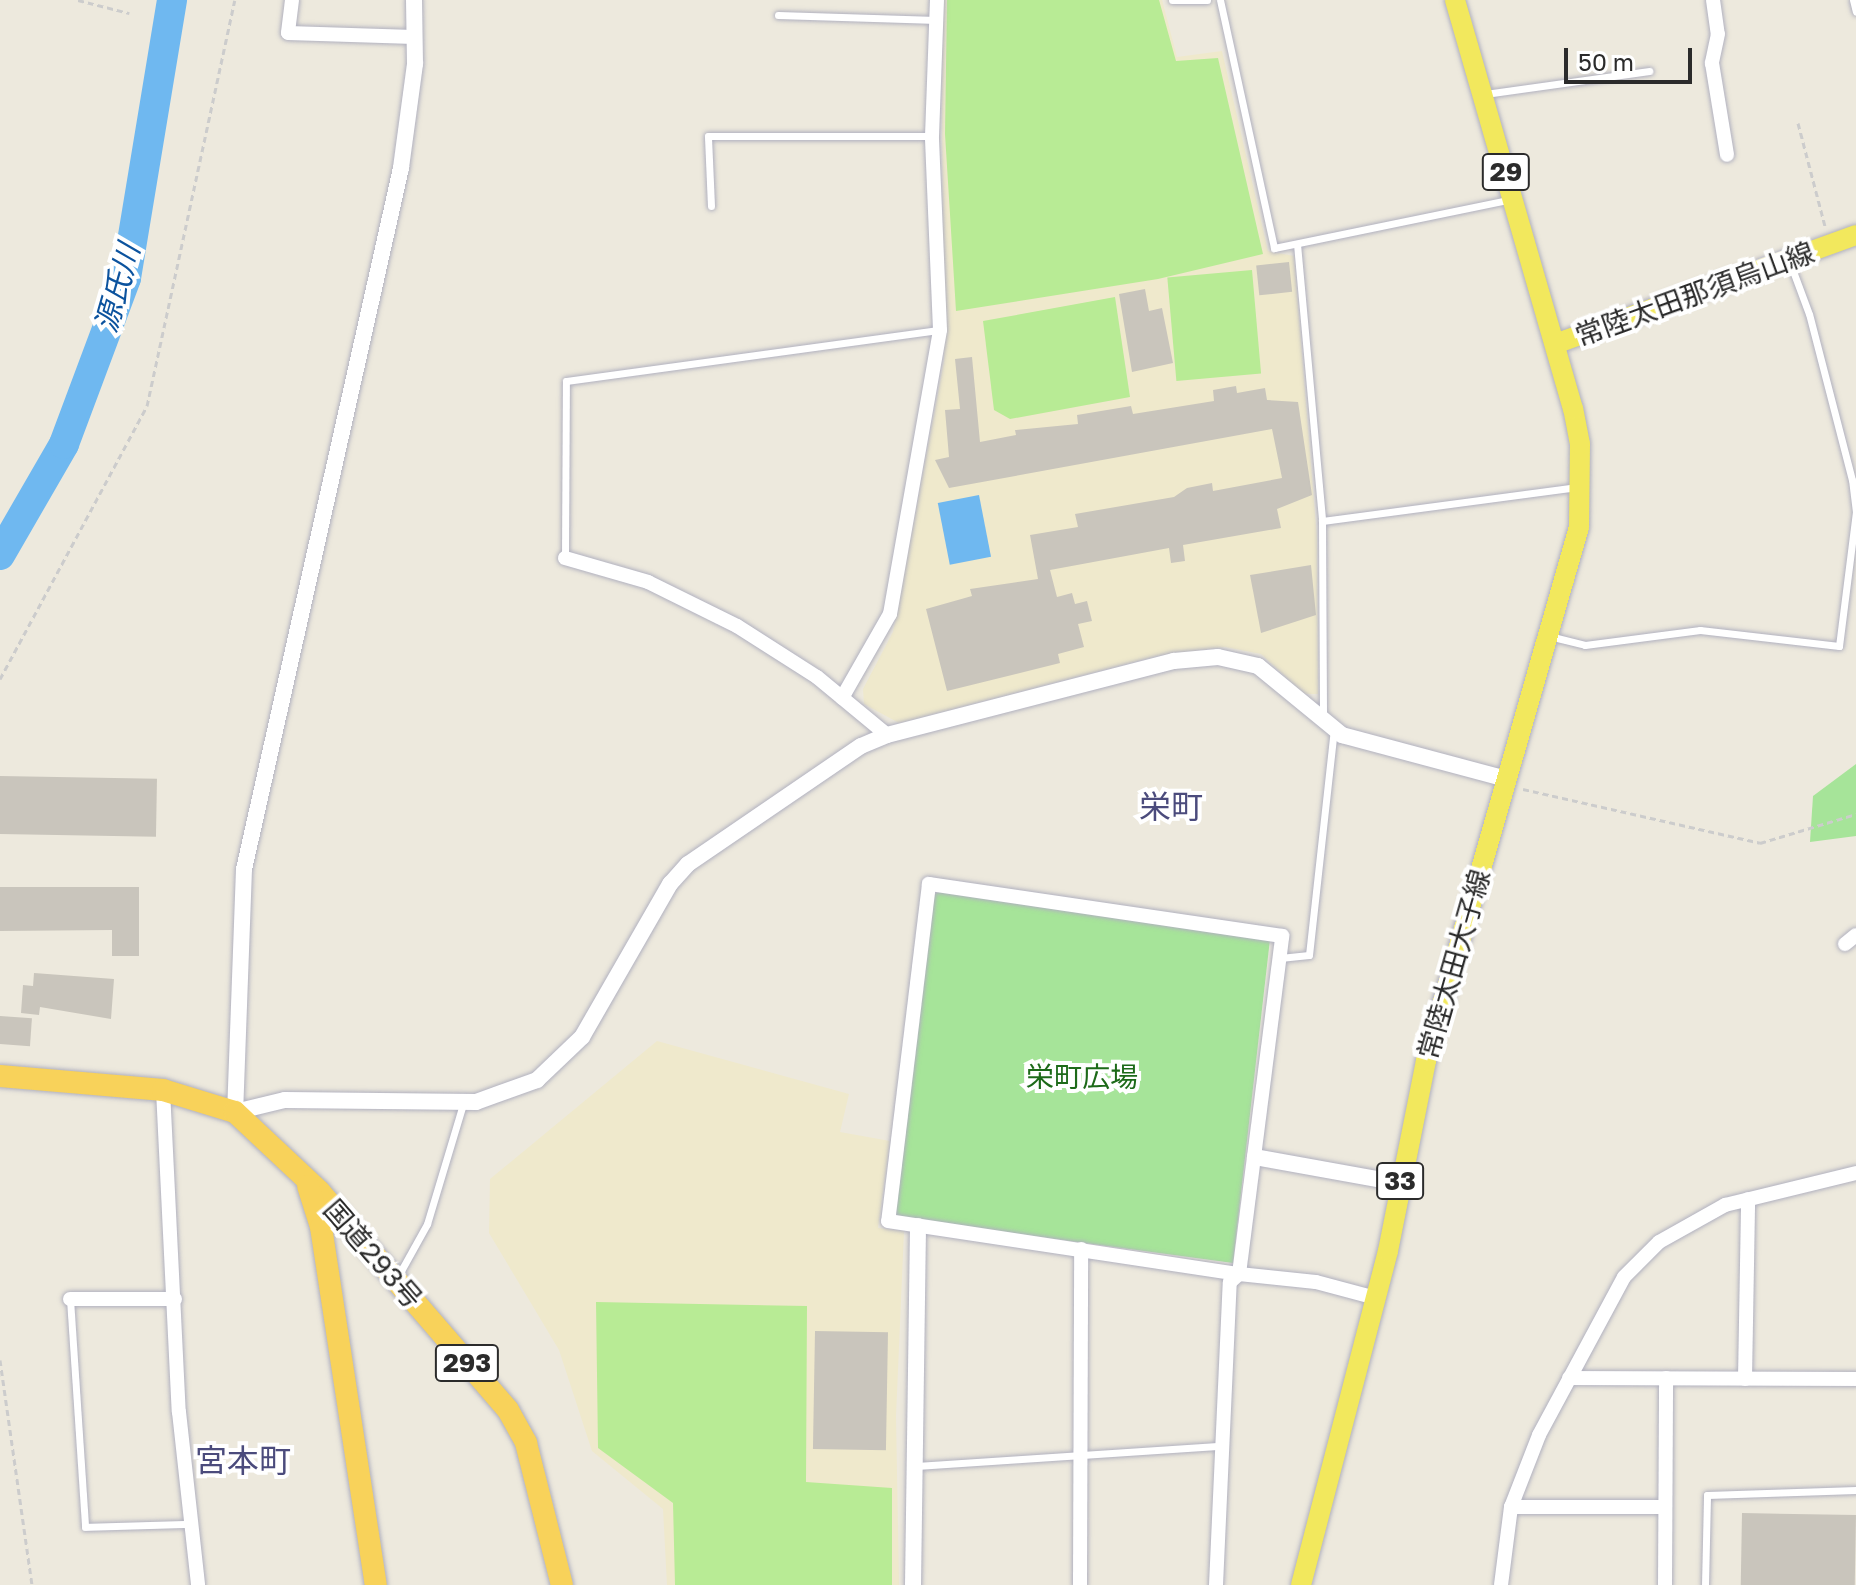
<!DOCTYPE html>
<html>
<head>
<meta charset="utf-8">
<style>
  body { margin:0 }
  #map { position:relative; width:1856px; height:1585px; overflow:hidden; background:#ede9dd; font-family:"Golos Text","Noto Sans JP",sans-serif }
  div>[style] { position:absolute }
  .education>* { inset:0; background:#efe9cc }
  .green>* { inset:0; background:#a6e499 }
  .pitch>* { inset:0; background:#b8eb95; transform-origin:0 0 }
  .water>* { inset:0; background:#6fb8f0; transform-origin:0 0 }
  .river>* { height:30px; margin:-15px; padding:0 15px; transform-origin:15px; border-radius:15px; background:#6fb8f0 }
  .building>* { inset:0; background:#c9c5bc; transform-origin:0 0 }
  .path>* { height:3px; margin-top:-1.5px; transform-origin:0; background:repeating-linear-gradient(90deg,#ccc 0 6px,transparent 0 10px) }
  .roads { filter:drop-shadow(0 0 2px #b1b1bf) drop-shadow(0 0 2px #b1b1bf) }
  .service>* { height:7px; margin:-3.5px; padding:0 3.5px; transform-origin:3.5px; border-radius:3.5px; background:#fff }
  .minor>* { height:14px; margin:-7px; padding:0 7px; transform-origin:7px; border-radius:7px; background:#fff }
  .tertiary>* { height:16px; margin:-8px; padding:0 8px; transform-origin:8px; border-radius:8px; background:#fff }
  .primary>* { height:20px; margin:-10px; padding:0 10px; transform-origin:10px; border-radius:10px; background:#f2e85d }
  .trunk>* { height:22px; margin:-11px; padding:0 11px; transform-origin:11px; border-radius:11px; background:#f8d25a }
  span { translate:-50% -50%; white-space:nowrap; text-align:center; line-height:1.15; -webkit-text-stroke:8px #fff; paint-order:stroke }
  .shield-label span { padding:2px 6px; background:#fff; border:2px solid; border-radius:6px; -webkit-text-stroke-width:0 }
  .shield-label { font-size:26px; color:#2b2b2b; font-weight:700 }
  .street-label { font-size:28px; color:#2b2b2b }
  .park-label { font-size:28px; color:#1d6a19 }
  .water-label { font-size:30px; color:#0c539e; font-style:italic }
  .quarter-label { font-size:32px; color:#4b4b7c }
  .scale { position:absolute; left:1564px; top:48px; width:128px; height:36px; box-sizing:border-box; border:4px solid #2b2b2b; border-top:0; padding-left:10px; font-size:24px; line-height:28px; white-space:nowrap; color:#2b2b2b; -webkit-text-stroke:6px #fff; paint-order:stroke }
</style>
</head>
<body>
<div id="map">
  <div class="education">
    <i style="clip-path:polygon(941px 0,1162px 0,1177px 57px,1222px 51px,1268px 251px,1294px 256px,1317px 538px,1318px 694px,1304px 694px,1261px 654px,1225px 647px,1157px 656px,899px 723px,864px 704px,863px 689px,893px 632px,944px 361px)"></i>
    <i style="clip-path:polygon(657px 1041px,849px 1094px,840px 1132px,890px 1141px,878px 1228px,904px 1231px,896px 1416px,899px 1585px,667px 1585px,663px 1509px,592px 1451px,559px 1350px,489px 1233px,490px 1179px)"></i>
  </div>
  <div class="green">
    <i style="clip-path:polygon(1856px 764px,1856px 836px,1810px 842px,1813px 796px)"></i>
    <i style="clip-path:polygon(940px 891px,1270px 939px,1233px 1263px,893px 1217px,933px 895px)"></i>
  </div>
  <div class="pitch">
    <i style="clip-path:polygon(947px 0,1159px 0,1176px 61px,1218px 58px,1263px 254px,1158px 279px,956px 311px,945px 134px)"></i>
    <i style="left:1252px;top:270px;width:104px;height:85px;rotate:85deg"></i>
    <i style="clip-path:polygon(1115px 297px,1130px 397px,1010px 419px,994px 410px,983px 321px)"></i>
    <i style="clip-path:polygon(596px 1302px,807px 1306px,806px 1482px,892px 1488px,892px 1585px,675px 1585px,673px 1503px,598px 1448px)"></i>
  </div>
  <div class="water">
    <i style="left:979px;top:495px;width:63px;height:42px;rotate:79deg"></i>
  </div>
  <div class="river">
    <i style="left:0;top:555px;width:128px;rotate:-60deg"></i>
    <i style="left:64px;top:444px;width:177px;rotate:-69.5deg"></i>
    <i style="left:126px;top:278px;width:282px;rotate:-80.6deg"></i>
  </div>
  <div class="building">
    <i style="left:1289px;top:262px;width:30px;height:33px;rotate:84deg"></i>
    <i style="clip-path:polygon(1145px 289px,1149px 311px,1162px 308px,1173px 363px,1132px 372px,1119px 294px)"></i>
    <i style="clip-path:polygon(972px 357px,980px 442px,1016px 435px,1015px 430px,1078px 424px,1077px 415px,1131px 406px,1133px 414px,1214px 401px,1213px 390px,1236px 386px,1237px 393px,1265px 388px,1267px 400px,1298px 402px,1312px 495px,1277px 509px,1281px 528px,1183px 545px,1185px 561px,1171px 563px,1169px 548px,1050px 570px,1057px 597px,1072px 593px,1075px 604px,1087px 601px,1092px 621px,1078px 624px,1084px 647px,1058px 654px,1060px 663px,947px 691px,926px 609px,972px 596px,970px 589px,1038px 579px,1030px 535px,1078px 527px,1075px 514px,1174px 497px,1187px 488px,1212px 483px,1213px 491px,1282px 478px,1272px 429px,949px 488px,935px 460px,949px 457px,945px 410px,960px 409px,955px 359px)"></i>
    <i style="clip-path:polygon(1311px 565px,1316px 615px,1261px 633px,1250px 575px)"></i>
    <i style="left:0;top:776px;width:157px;height:58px;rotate:1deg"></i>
    <i style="clip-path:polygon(0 887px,139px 887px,139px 956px,112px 956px,112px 930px,0 931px)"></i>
    <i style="clip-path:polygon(34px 973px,114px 979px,111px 1019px,40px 1007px,39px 1015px,21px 1013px,23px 985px,33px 986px)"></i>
    <i style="left:0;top:1016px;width:32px;height:28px;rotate:4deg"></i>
    <i style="left:815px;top:1331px;width:73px;height:118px;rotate:1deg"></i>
    <i style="left:1742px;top:1513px;width:114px;height:72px;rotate:1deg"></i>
  </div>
  <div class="path">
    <i style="left:78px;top:0;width:53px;rotate:14.3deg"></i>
    <i style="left:1798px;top:123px;width:106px;rotate:75.3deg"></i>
    <i style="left:0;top:679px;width:310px;rotate:-61.7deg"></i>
    <i style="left:147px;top:406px;width:415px;rotate:-77.8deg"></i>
    <i style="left:1523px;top:789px;width:243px;rotate:12.8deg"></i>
    <i style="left:1760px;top:843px;width:100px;rotate:-16.8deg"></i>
    <i style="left:0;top:1360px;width:227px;rotate:81.9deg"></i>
  </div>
  <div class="roads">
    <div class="service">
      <i style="left:1172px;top:0;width:35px"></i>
      <i style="left:1220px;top:0;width:254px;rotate:77.7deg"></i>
      <i style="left:1274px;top:248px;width:243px;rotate:-11.6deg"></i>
      <i style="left:1853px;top:0;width:12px;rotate:76deg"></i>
      <i style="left:778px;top:15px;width:159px;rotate:1.8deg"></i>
      <i style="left:1485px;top:94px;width:166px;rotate:-8deg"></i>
      <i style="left:711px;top:206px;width:70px;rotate:-92.5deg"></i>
      <i style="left:708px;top:136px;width:224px"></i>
      <i style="left:1297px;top:244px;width:278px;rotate:84.8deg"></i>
      <i style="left:1322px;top:521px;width:197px;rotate:89.7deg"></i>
      <i style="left:1322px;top:521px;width:258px;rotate:-7.6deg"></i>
      <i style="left:565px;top:558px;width:177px;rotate:-89.7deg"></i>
      <i style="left:566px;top:381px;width:376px;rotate:-7.8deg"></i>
      <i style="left:1549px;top:636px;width:37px;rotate:14deg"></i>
      <i style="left:1585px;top:645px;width:116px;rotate:-7.4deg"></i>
      <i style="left:1700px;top:630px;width:140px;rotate:6.6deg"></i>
      <i style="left:1839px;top:646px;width:135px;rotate:-82.8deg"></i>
      <i style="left:1856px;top:512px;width:32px;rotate:-97deg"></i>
      <i style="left:1852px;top:480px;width:171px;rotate:-104.5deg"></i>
      <i style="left:1809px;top:314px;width:54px;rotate:-110.4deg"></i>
      <i style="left:1280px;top:958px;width:29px;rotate:-6deg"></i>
      <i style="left:1309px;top:955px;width:226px;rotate:-83.7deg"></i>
      <i style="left:397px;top:1278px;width:62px;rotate:-60.9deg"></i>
      <i style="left:427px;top:1224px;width:125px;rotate:-73.3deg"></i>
      <i style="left:70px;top:1299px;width:228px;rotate:86.2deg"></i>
      <i style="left:85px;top:1527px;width:104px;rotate:-1.7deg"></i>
      <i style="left:916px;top:1466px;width:306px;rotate:-3.8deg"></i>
      <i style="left:1705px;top:1585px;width:90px;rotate:-88.7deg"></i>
      <i style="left:1707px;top:1495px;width:149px;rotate:-1.9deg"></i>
    </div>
    <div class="minor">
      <i style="left:292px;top:0;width:33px;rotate:97deg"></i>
      <i style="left:288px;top:33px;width:126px;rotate:1.8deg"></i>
      <i style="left:1713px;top:0;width:34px;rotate:82deg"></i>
      <i style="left:1718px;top:34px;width:30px;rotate:102deg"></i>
      <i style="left:1712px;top:63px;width:93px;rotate:80.7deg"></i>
      <i style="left:565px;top:558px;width:86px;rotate:16.1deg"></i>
      <i style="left:648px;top:582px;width:99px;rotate:26.3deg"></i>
      <i style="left:737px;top:626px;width:95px;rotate:32.5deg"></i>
      <i style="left:817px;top:677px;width:91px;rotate:39.6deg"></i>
      <i style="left:842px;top:698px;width:97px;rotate:-60.3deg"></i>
      <i style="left:890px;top:614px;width:288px;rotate:-80deg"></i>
      <i style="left:940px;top:330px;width:194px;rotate:-92.4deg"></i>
      <i style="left:932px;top:136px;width:136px;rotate:-87.9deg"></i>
      <i style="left:1845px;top:944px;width:14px;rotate:-39deg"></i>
      <i style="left:163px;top:1090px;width:322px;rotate:87.2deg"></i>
      <i style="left:179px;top:1412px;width:174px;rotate:83.7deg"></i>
      <i style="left:70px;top:1299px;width:105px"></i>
      <i style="left:1569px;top:1378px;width:287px;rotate:0.2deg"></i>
      <i style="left:1745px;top:1379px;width:180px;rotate:-89deg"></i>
      <i style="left:1511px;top:1507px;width:153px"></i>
      <i style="left:1080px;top:1585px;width:336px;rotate:-89.8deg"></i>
      <i style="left:1216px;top:1585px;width:303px;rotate:-87.4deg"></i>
      <i style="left:1230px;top:1282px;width:12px;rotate:-42deg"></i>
      <i style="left:1239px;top:1274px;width:341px;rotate:-82.7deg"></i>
      <i style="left:1282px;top:936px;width:357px;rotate:-171.6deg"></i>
      <i style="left:929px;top:884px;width:339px;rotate:96.9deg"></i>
      <i style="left:888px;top:1221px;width:355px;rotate:8.6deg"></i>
      <i style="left:1239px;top:1274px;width:77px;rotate:5.9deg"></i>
      <i style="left:1316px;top:1282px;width:62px;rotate:14.9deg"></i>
      <i style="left:1501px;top:1585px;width:79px;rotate:-82.7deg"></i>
      <i style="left:1511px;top:1507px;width:77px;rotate:-68.7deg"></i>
      <i style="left:1539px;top:1435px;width:179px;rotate:-61.7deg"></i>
      <i style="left:1624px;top:1277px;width:49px;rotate:-45deg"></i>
      <i style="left:1659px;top:1242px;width:76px;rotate:-29.3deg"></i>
      <i style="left:1725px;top:1205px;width:135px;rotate:-13.7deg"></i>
      <i style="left:1665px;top:1585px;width:207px;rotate:-89.7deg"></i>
    </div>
    <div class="tertiary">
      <i style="left:414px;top:0;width:64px;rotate:89.1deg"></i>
      <i style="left:415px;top:64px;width:105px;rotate:97.7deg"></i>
      <i style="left:401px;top:168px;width:718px;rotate:102.62deg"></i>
      <i style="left:244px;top:869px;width:243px;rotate:92.1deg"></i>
      <i style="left:235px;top:1112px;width:51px;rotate:-13.5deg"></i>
      <i style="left:285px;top:1100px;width:191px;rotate:0.6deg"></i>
      <i style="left:476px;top:1102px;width:65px;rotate:-19.8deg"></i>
      <i style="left:537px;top:1080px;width:62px;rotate:-43.7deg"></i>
      <i style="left:582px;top:1037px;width:177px;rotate:-60.1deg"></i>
      <i style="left:670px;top:884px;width:27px;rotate:-48deg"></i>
      <i style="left:688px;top:864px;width:209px;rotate:-34.3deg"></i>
      <i style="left:861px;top:746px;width:28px;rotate:-23deg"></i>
      <i style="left:887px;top:735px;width:296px;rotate:-14.5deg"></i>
      <i style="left:1174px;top:661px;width:44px;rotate:-5.2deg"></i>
      <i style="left:1218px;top:657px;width:41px;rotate:12.7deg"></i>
      <i style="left:1258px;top:666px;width:109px;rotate:39.4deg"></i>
      <i style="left:1342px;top:735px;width:170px;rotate:15deg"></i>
      <i style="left:1255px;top:1157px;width:146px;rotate:10.2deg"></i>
      <i style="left:913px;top:1585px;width:359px;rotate:-89.2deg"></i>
    </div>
    <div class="primary">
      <i style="left:1555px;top:344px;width:320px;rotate:-19.9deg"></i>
      <i style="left:1301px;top:1585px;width:345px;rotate:-75.4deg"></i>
      <i style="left:1388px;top:1251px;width:194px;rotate:-78.7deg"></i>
      <i style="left:1426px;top:1061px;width:555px;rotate:-74.01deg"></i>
      <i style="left:1579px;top:527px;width:83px;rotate:-89.3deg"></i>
      <i style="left:1580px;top:444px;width:36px;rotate:-101deg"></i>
      <i style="left:1573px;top:409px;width:426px;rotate:-106.1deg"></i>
    </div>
    <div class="trunk">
      <i style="left:0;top:1076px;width:164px;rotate:4.9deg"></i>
      <i style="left:163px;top:1090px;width:75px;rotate:17deg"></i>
      <i style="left:235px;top:1112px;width:115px;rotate:43.2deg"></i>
      <i style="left:319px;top:1191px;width:289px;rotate:49.2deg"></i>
      <i style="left:508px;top:1410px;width:38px;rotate:61deg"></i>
      <i style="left:526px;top:1443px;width:146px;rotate:75.8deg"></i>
      <i style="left:308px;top:1186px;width:43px;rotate:72.4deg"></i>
      <i style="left:321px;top:1227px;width:362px;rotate:81.3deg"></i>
    </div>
  </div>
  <div class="shield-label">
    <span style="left:1506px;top:172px">29</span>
    <span style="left:1400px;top:1181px">33</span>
    <span style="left:467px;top:1363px">293</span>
  </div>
  <div class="street-label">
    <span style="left:1695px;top:294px;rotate:-20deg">常陸太田那須烏山線</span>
    <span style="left:1454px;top:964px;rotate:-74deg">常陸太田大子線</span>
    <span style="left:373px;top:1254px;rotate:49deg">国道293号</span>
  </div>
  <div class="park-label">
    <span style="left:1082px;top:1077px">栄町広場</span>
  </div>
  <div class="water-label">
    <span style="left:117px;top:288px;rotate:-74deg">源氏川</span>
  </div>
  <div class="quarter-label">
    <span style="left:1171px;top:806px">栄町</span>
    <span style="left:243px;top:1460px">宮本町</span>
  </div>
  <div class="scale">50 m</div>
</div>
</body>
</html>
